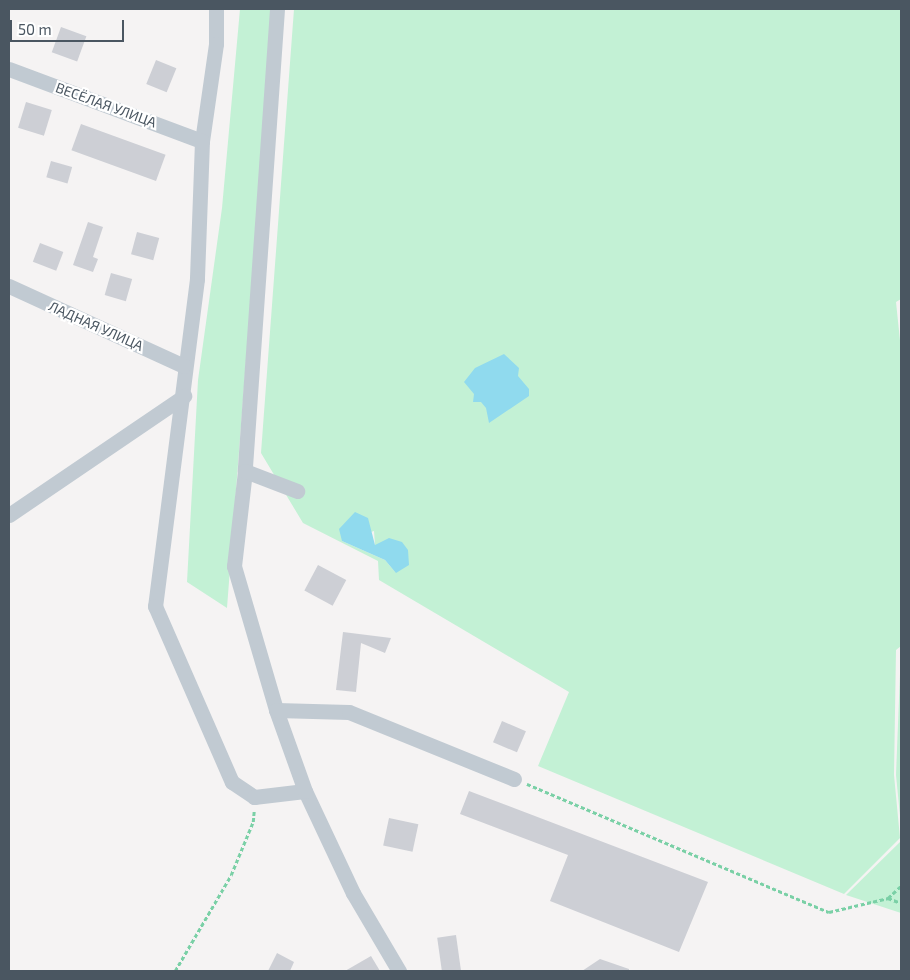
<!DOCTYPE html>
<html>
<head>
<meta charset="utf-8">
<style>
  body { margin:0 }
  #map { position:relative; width:910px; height:980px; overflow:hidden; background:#f5f3f3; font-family:"Exo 2",sans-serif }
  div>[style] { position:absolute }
  .green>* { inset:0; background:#c3f1d5 }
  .water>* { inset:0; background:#90daee }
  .building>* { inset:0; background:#cdcfd5; transform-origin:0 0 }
  .path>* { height:2.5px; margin-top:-1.25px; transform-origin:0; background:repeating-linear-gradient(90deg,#7ad0a6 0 4px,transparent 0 6.5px) }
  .minor>* { height:15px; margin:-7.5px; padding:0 7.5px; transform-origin:7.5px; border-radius:7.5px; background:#c1cad2 }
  span { translate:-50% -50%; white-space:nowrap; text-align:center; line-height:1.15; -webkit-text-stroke:4.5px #fff; paint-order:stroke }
  .street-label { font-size:14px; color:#4a5661 }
  .frame { position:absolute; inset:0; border:10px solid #4a5661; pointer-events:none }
  .scale { position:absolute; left:10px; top:20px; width:114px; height:22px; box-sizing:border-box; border:2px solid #4a5661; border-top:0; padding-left:6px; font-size:15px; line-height:18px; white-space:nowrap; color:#4a5661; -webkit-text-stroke:4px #fff; paint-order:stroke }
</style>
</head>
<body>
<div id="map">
  <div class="green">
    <i style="clip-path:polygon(240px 9px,273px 9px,227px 608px,187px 582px,198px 380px,222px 208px)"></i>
    <i style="clip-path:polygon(evenodd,294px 9px,901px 9px,901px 299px,896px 302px,901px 350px,901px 646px,896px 650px,894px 775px,900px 838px,844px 894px,538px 766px,569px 692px,379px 580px,378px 561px,303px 523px,261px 453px,294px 9px,374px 531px,375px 545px,396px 573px,385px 560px,342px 541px,374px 531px)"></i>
    <i style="clip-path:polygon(901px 648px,901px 826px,896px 775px)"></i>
    <i style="clip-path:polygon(901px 841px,901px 913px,846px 895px)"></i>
  </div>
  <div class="water">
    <i style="clip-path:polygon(504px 354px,519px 368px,518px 376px,529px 389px,529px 396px,489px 423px,486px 408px,481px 402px,473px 402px,474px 394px,464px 382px,475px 368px)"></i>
    <i style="clip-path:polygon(355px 512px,368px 518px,375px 545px,389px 538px,402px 542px,408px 550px,409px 565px,396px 573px,385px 560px,342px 541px,339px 529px)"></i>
  </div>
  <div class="building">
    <i style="left:61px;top:27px;width:27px;height:27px;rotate:20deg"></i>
    <i style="left:156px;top:60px;width:22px;height:26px;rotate:22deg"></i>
    <i style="left:26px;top:102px;width:27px;height:27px;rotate:17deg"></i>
    <i style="left:81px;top:124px;width:90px;height:28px;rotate:20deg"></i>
    <i style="left:51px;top:161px;width:22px;height:17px;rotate:16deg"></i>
    <i style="clip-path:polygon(88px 222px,103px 227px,93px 257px,98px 259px,93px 272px,73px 265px)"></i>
    <i style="left:137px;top:232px;width:23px;height:23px;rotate:15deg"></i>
    <i style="left:40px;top:243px;width:25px;height:20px;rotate:21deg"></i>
    <i style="left:111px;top:273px;width:22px;height:23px;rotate:16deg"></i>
    <i style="left:318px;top:565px;width:32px;height:29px;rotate:28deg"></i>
    <i style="clip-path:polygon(343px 632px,391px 638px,385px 653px,361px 643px,356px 692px,336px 690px)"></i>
    <i style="left:502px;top:721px;width:26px;height:23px;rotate:23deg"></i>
    <i style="clip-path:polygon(469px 791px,708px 882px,679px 952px,550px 901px,568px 855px,460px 814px)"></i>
    <i style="left:389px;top:818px;width:30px;height:28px;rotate:12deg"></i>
    <i style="left:456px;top:935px;width:36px;height:19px;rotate:82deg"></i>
    <i style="clip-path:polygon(277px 953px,294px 962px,290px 971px,268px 971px)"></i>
    <i style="clip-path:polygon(371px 956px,380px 971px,345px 971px)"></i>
    <i style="clip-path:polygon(600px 959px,629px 969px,629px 971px,582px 971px)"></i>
  </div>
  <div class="path">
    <i style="left:527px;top:784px;width:328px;rotate:23deg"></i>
    <i style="left:829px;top:912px;width:61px;rotate:-13.3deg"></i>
    <i style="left:888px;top:898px;width:14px;rotate:21deg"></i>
    <i style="left:888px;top:898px;width:18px;rotate:-43deg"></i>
    <i style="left:175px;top:971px;width:111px;rotate:-59.7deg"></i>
    <i style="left:231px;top:875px;width:57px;rotate:-67.5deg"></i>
    <i style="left:253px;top:822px;width:12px;rotate:-85deg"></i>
  </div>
  <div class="minor">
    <i style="left:216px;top:9px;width:35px;rotate:90deg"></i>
    <i style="left:216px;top:44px;width:98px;rotate:98.2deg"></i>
    <i style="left:202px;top:141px;width:138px;rotate:92.1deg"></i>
    <i style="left:197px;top:279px;width:330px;rotate:97.3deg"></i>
    <i style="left:155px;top:606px;width:192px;rotate:66.4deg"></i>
    <i style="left:232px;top:782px;width:27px;rotate:34deg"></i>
    <i style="left:254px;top:797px;width:51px;rotate:-6.7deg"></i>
    <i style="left:305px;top:791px;width:113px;rotate:64.8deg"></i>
    <i style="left:353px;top:893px;width:91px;rotate:59.5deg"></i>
    <i style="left:277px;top:9px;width:463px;rotate:94deg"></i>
    <i style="left:245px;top:471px;width:96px;rotate:96.6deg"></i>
    <i style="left:234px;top:566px;width:150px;rotate:73.7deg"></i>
    <i style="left:276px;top:710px;width:86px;rotate:70.3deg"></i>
    <i style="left:9px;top:69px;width:206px;rotate:20.5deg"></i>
    <i style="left:9px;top:286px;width:192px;rotate:24.6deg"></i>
    <i style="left:245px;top:471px;width:56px;rotate:21deg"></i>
    <i style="left:9px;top:515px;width:212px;rotate:-34.2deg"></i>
    <i style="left:276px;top:710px;width:73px;rotate:1.6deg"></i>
    <i style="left:349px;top:712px;width:178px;rotate:22.1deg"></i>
  </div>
  <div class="street-label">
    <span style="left:106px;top:105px;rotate:20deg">ВЕСЁЛАЯ УЛИЦА</span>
    <span style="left:96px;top:326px;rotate:24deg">ЛАДНАЯ УЛИЦА</span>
  </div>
  <div class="frame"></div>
  <div class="scale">50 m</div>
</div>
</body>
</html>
